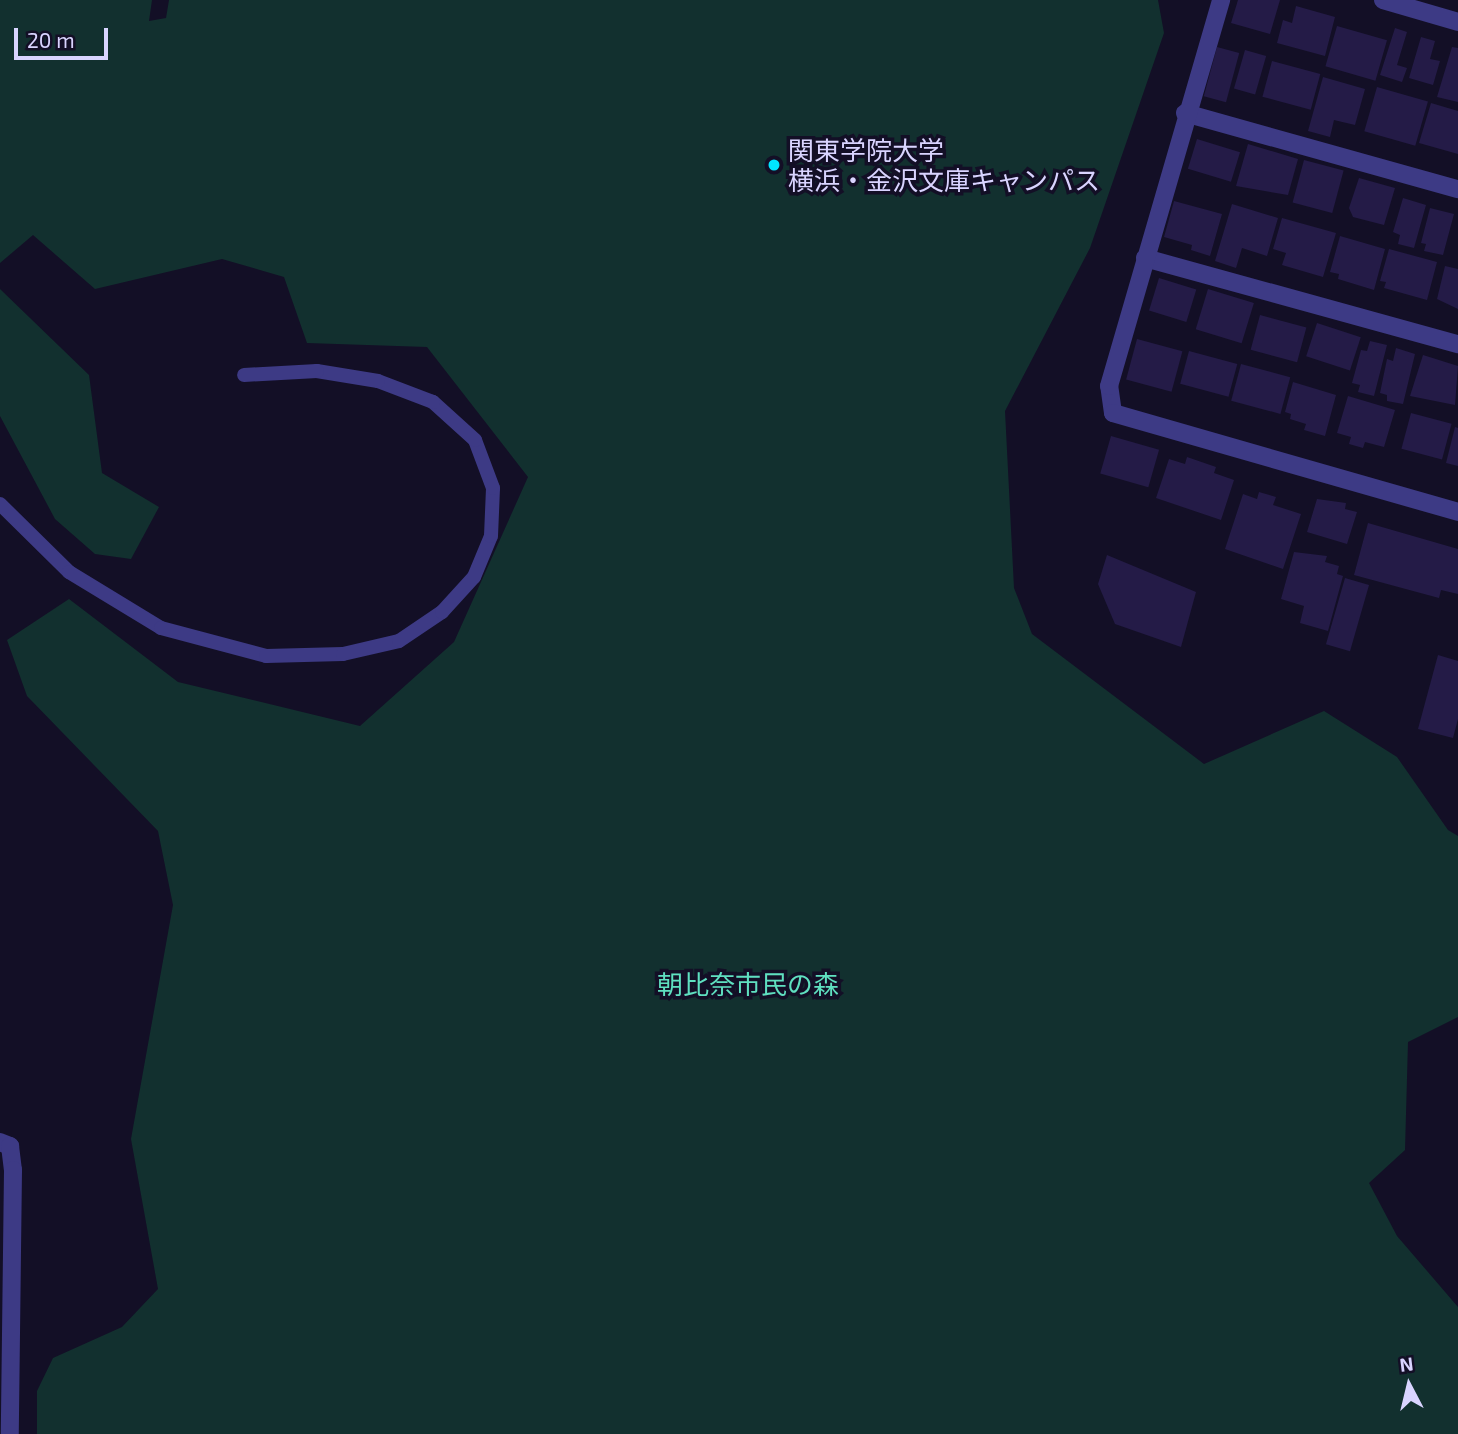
<!DOCTYPE html>
<html>
<head>
<meta charset="utf-8">
<style>
  body { margin:0 }
  #map { position:relative; width:1458px; height:1434px; overflow:hidden; background:#130f26; font-family:"Exo 2","Noto Sans JP",sans-serif }
  div>[style] { position:absolute }
  .green>* { inset:0; background:#12302f }
  .building>* { inset:0; background:#241b47; transform-origin:0 0 }
  .service>* { height:14px; margin:-7px; padding:0 7px; transform-origin:7px; border-radius:7px; background:#3d3a85 }
  .minor>* { height:18px; margin:-9px; padding:0 9px; transform-origin:9px; border-radius:9px; background:#3d3a85 }
  .tertiary>* { height:18px; margin:-9px; padding:0 9px; transform-origin:9px; border-radius:9px; background:#3d3a85 }
  .dots>* { width:19px; height:19px; translate:-50% -50%; box-sizing:border-box; border:4px solid #130f26; border-radius:50% }
  span { translate:-50% -50%; white-space:nowrap; text-align:center; line-height:1.15; -webkit-text-stroke:7px #130f26; paint-order:stroke }
  .poi-label { font-size:26px; color:#d9d4ff }
  .left { translate:0 -50%; text-align:left }
  .park-label { font-size:26px; color:#5fe0c0 }
  .north { position:absolute; left:1374px; top:1350px; width:70px; height:70px; -webkit-text-stroke:5px #130f26; paint-order:stroke; rotate:353deg; font-size:19px; font-weight:700; line-height:28px; text-align:center; color:#d9d4ff }
  .north::after { content:''; display:block; margin:auto; width:24px; height:32px; background:#d9d4ff; clip-path:polygon(50% 0,100% 100%,50% 72%,0 100%) }
  .scale { position:absolute; left:14px; top:28px; width:94px; height:32px; box-sizing:border-box; border:4px solid #d9d4ff; border-top:0; padding-left:9px; font-size:21px; line-height:24px; white-space:nowrap; color:#d9d4ff; -webkit-text-stroke:5px #130f26; paint-order:stroke }
</style>
</head>
<body>
<div id="map">
  <div class="green">
    <i style="clip-path:polygon(0 0,152px 0,149px 21px,166px 18px,169px 0,1158px 0,1164px 33px,1090px 248px,1005px 411px,1014px 588px,1032px 634px,1204px 764px,1324px 711px,1397px 757px,1448px 830px,1458px 836px,1458px 1017px,1408px 1042px,1405px 1150px,1369px 1183px,1397px 1236px,1458px 1307px,1458px 1434px,37px 1434px,37px 1391px,53px 1358px,122px 1327px,158px 1289px,131px 1139px,173px 905px,158px 831px,27px 696px,7px 640px,69px 599px,178px 682px,360px 726px,454px 642px,528px 477px,427px 347px,307px 343px,284px 277px,222px 259px,95px 289px,33px 235px,0 263px)"></i>
    <i style="clip-path:polygon(0 289px,89px 375px,102px 473px,159px 507px,131px 559px,95px 554px,55px 519px,0 416px)"></i>
  </div>
  <div class="building">
    <i style="clip-path:polygon(1238px 0,1280px 0,1270px 34px,1231px 23px)"></i>
    <i style="clip-path:polygon(1296px 6px,1335px 17px,1325px 56px,1277px 43px,1283px 20px,1292px 23px)"></i>
    <i style="left:1337px;top:26px;width:52px;height:42px;rotate:16deg"></i>
    <i style="clip-path:polygon(1395px 28px,1407px 32px,1397px 65px,1407px 68px,1402px 82px,1380px 75px)"></i>
    <i style="clip-path:polygon(1421px 37px,1435px 41px,1430px 59px,1440px 61px,1433px 85px,1409px 78px)"></i>
    <i style="left:1217px;top:47px;width:23px;height:51px;rotate:15deg"></i>
    <i style="clip-path:polygon(1452px 47px,1458px 48px,1458px 102px,1437px 97px)"></i>
    <i style="left:1245px;top:50px;width:22px;height:40px;rotate:16deg"></i>
    <i style="left:1272px;top:61px;width:50px;height:37px;rotate:15deg"></i>
    <i style="clip-path:polygon(1323px 77px,1365px 89px,1355px 125px,1334px 120px,1330px 137px,1308px 131px)"></i>
    <i style="left:1377px;top:87px;width:53px;height:46px;rotate:16deg"></i>
    <i style="clip-path:polygon(1431px 103px,1458px 111px,1458px 154px,1419px 143px)"></i>
    <i style="left:1197px;top:139px;width:45px;height:31px;rotate:17deg"></i>
    <i style="clip-path:polygon(1248px 144px,1298px 159px,1288px 195px,1236px 186px)"></i>
    <i style="left:1304px;top:160px;width:41px;height:44px;rotate:15deg"></i>
    <i style="clip-path:polygon(1359px 178px,1395px 188px,1384px 225px,1353px 217px,1349px 208px)"></i>
    <i style="clip-path:polygon(1403px 198px,1426px 205px,1414px 248px,1398px 244px,1400px 235px,1393px 232px)"></i>
    <i style="clip-path:polygon(1174px 201px,1222px 214px,1210px 256px,1191px 250px,1192px 245px,1164px 237px)"></i>
    <i style="clip-path:polygon(1232px 204px,1278px 218px,1267px 256px,1242px 248px,1236px 268px,1215px 261px)"></i>
    <i style="clip-path:polygon(1430px 208px,1454px 214px,1443px 255px,1424px 251px,1426px 244px,1421px 243px)"></i>
    <i style="clip-path:polygon(1282px 218px,1336px 233px,1323px 277px,1282px 265px,1286px 253px,1273px 249px)"></i>
    <i style="clip-path:polygon(1340px 236px,1385px 249px,1374px 290px,1338px 279px,1339px 274px,1330px 272px)"></i>
    <i style="clip-path:polygon(1389px 249px,1437px 262px,1427px 300px,1384px 288px,1386px 282px,1380px 281px)"></i>
    <i style="clip-path:polygon(1445px 266px,1458px 269px,1458px 309px,1437px 299px)"></i>
    <i style="left:1159px;top:278px;width:39px;height:34px;rotate:17deg"></i>
    <i style="left:1208px;top:289px;width:48px;height:42px;rotate:17deg"></i>
    <i style="left:1260px;top:315px;width:48px;height:36px;rotate:15deg"></i>
    <i style="left:1317px;top:323px;width:46px;height:35px;rotate:18deg"></i>
    <i style="left:1137px;top:339px;width:47px;height:42px;rotate:15deg"></i>
    <i style="clip-path:polygon(1370px 341px,1387px 345px,1374px 396px,1358px 392px,1360px 385px,1352px 383px,1361px 350px,1367px 351px)"></i>
    <i style="clip-path:polygon(1396px 348px,1415px 354px,1403px 404px,1387px 401px,1387px 395px,1380px 393px,1387px 359px,1393px 361px)"></i>
    <i style="left:1189px;top:351px;width:50px;height:34px;rotate:15deg"></i>
    <i style="clip-path:polygon(1423px 355px,1458px 366px,1455px 405px,1410px 396px)"></i>
    <i style="left:1241px;top:364px;width:51px;height:38px;rotate:15deg"></i>
    <i style="clip-path:polygon(1293px 382px,1336px 395px,1325px 436px,1304px 430px,1306px 424px,1290px 419px,1291px 414px,1285px 412px)"></i>
    <i style="clip-path:polygon(1348px 396px,1395px 410px,1384px 447px,1365px 442px,1363px 448px,1349px 444px,1351px 437px,1337px 433px)"></i>
    <i style="left:1411px;top:413px;width:42px;height:37px;rotate:15deg"></i>
    <i style="clip-path:polygon(1455px 427px,1458px 428px,1458px 466px,1446px 463px)"></i>
    <i style="left:1111px;top:436px;width:50px;height:39px;rotate:16deg"></i>
    <i style="clip-path:polygon(1187px 457px,1216px 467px,1214px 473px,1234px 480px,1221px 520px,1156px 498px,1169px 459px,1185px 464px)"></i>
    <i style="clip-path:polygon(1259px 492px,1276px 497px,1273px 505px,1301px 514px,1283px 569px,1225px 549px,1243px 494px,1257px 499px)"></i>
    <i style="clip-path:polygon(1317px 499px,1346px 503px,1345px 509px,1357px 512px,1347px 544px,1307px 532px)"></i>
    <i style="clip-path:polygon(1368px 523px,1458px 549px,1458px 594px,1441px 590px,1439px 598px,1354px 575px)"></i>
    <i style="clip-path:polygon(1294px 552px,1327px 556px,1325px 562px,1339px 566px,1337px 574px,1343px 576px,1328px 631px,1300px 623px,1304px 606px,1281px 599px)"></i>
    <i style="clip-path:polygon(1107px 555px,1196px 592px,1181px 647px,1115px 624px,1098px 584px)"></i>
    <i style="left:1345px;top:578px;width:25px;height:69px;rotate:16deg"></i>
    <i style="clip-path:polygon(1438px 655px,1458px 661px,1458px 719px,1453px 738px,1418px 729px)"></i>
  </div>
  <div class="service">
    <i style="left:0;top:504px;width:97px;rotate:44.6deg"></i>
    <i style="left:69px;top:572px;width:108px;rotate:31.3deg"></i>
    <i style="left:161px;top:628px;width:109px;rotate:14.9deg"></i>
    <i style="left:266px;top:656px;width:77px;rotate:-1.5deg"></i>
    <i style="left:343px;top:654px;width:57px;rotate:-13.1deg"></i>
    <i style="left:399px;top:641px;width:52px;rotate:-34deg"></i>
    <i style="left:442px;top:612px;width:47px;rotate:-47.6deg"></i>
    <i style="left:474px;top:577px;width:44px;rotate:-67.5deg"></i>
    <i style="left:491px;top:536px;width:48px;rotate:-87.6deg"></i>
    <i style="left:493px;top:488px;width:51px;rotate:-110.6deg"></i>
    <i style="left:475px;top:440px;width:57px;rotate:-137.9deg"></i>
    <i style="left:433px;top:402px;width:59px;rotate:-159.1deg"></i>
    <i style="left:378px;top:381px;width:62px;rotate:-170.7deg"></i>
    <i style="left:317px;top:371px;width:73px;rotate:176.9deg"></i>
  </div>
  <div class="minor">
    <i style="left:1383px;top:0;width:78px;rotate:16.3deg"></i>
    <i style="left:1185px;top:113px;width:283px;rotate:15.6deg"></i>
    <i style="left:1145px;top:258px;width:325px;rotate:15.4deg"></i>
    <i style="left:1113px;top:413px;width:27px;rotate:-98deg"></i>
    <i style="left:1109px;top:386px;width:402px;rotate:-73.8deg"></i>
    <i style="left:0;top:1142px;width:11px;rotate:22deg"></i>
    <i style="left:10px;top:1146px;width:24px;rotate:83deg"></i>
    <i style="left:13px;top:1170px;width:264px;rotate:90.7deg"></i>
  </div>
  <div class="tertiary">
    <i style="left:1113px;top:413px;width:359px;rotate:16deg"></i>
  </div>
  <div class="dots">
    <i style="left:774px;top:165px;background:#00e5ff"></i>
  </div>
  <div class="poi-label">
    <span class="left" style="left:788px;top:165px">関東学院大学<br>横浜・金沢文庫キャンパス</span>
  </div>
  <div class="park-label">
    <span style="left:748px;top:984px">朝比奈市民の森</span>
  </div>
  <div class="north">N</div>
  <div class="scale">20 m</div>
</div>
</body>
</html>
